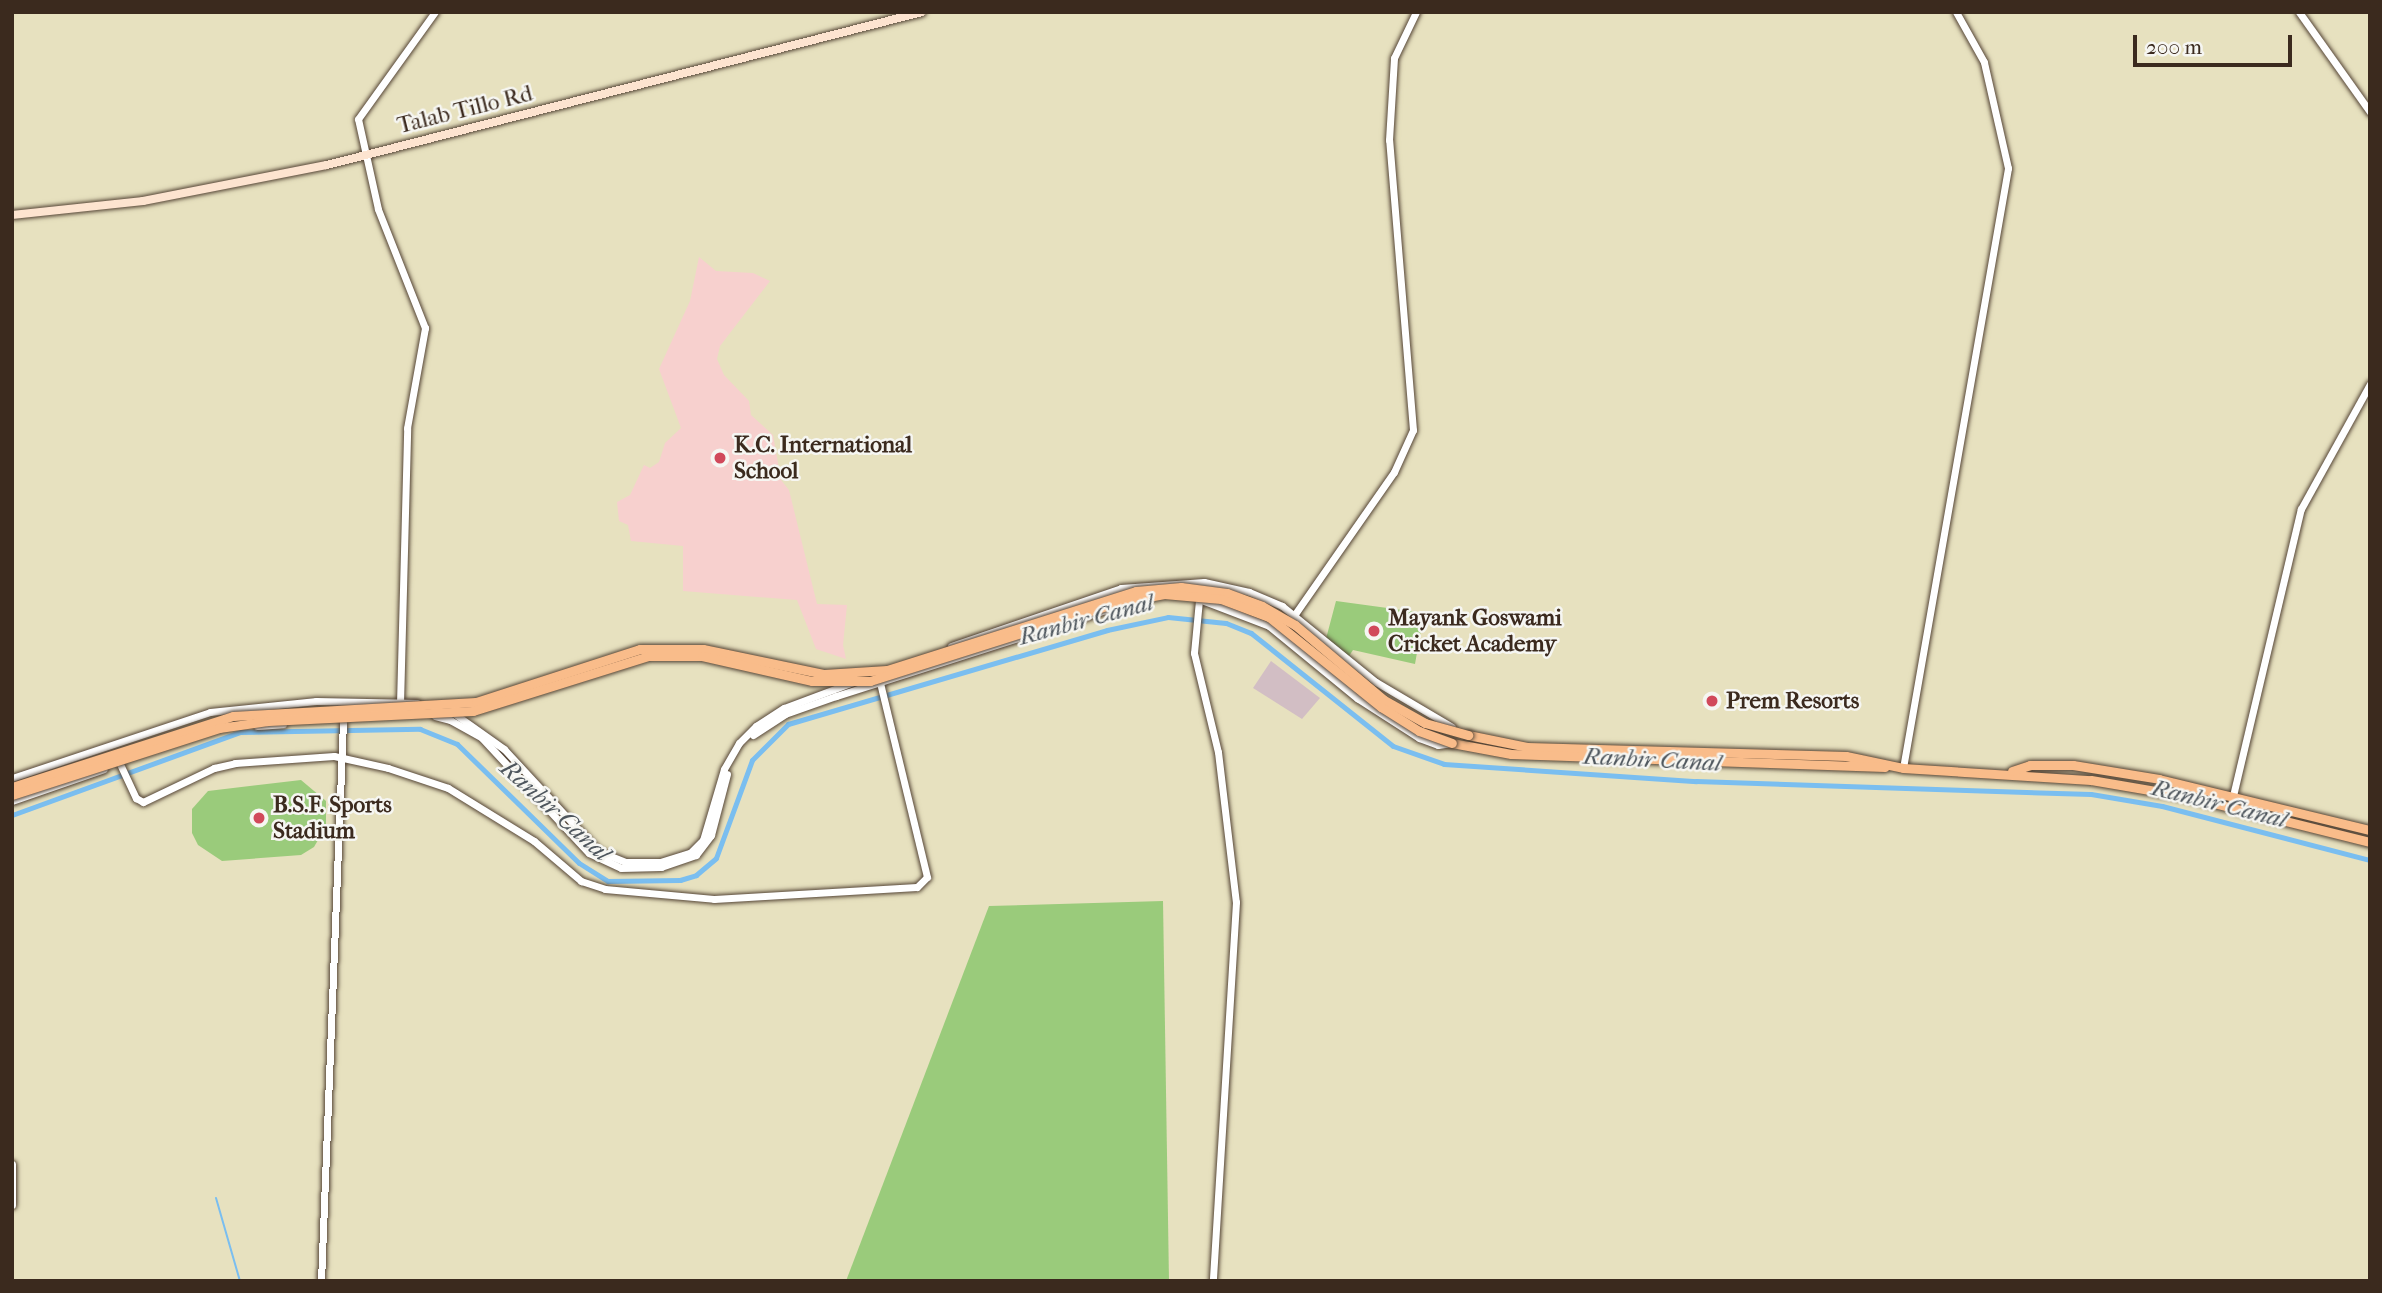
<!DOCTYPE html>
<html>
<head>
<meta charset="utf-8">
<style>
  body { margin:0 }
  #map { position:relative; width:2382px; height:1293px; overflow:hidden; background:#e7e1bf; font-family:"IM FELL French Canon",serif }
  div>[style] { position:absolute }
  .built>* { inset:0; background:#f7d0ce }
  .industrial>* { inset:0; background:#d2bec4 }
  .green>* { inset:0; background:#9acb7b }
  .stream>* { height:2px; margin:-1px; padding:0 1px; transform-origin:1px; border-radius:1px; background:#7abef0 }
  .canal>* { height:5px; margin:-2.5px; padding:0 2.5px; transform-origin:2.5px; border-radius:2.5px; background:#7abef0 }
  .roads { filter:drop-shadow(0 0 2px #554536) drop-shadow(0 0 2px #554536) }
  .tertiary>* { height:7px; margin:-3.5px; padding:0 3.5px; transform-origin:3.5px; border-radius:3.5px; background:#fff }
  .secondary>* { height:8px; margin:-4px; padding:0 4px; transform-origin:4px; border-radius:4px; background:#fde4d0 }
  .trunk>* { height:9px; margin:-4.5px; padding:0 4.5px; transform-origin:4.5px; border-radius:4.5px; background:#f9bc8a }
  .bridges { filter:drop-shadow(0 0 2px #554536) drop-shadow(0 0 2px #554536) }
  .trunk-bridge>* { height:9px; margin:-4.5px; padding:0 4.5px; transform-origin:4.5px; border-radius:4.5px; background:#f9bc8a }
  .dots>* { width:19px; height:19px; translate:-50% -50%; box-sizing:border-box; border:4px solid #f6f6f2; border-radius:50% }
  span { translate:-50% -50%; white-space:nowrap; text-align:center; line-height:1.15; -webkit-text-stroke:5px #f6f6f2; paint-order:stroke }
  .street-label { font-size:23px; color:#3b2a1e }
  .poi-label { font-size:23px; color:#3b2a1e; font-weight:700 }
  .left { translate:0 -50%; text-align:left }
  .water-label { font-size:24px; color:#4e565d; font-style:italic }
  .frame { position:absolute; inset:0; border:14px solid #3b2a1e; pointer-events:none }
  .scale { position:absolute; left:2133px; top:35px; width:159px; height:32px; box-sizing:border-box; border:4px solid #3b2a1e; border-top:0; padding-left:9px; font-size:21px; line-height:24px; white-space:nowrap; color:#3b2a1e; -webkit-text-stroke:5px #f6f6f2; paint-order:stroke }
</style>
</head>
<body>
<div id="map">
  <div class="built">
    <i style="clip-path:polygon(699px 257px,716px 271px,753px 273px,770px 281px,720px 346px,717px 359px,724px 375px,749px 401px,751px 415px,773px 435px,781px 480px,789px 490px,817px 604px,847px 605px,843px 645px,846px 659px,816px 649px,797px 600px,683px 591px,683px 546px,631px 541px,628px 525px,619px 521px,617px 502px,630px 495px,644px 465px,650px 468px,659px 462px,665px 443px,681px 428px,659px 369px,690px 301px)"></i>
  </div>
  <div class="industrial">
    <i style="clip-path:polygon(1271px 661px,1320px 698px,1302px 719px,1253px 688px)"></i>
  </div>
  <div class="green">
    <i style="clip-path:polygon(1336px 601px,1424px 613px,1415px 664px,1353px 650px,1345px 662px,1323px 650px)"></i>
    <i style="clip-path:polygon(301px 780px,326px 801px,326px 826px,314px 847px,301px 855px,222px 861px,198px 845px,192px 833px,192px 809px,208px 791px)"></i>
    <i style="clip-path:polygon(1163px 901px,1169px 1281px,846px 1281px,989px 906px)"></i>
  </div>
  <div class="stream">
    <i style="left:216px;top:1198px;width:86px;rotate:73.9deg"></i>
  </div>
  <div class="canal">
    <i style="left:12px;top:815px;width:243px;rotate:-20deg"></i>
    <i style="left:240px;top:732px;width:180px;rotate:-1deg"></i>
    <i style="left:420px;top:729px;width:40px;rotate:22deg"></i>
    <i style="left:457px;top:744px;width:170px;rotate:44.3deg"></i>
    <i style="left:579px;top:863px;width:34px;rotate:32deg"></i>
    <i style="left:608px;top:881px;width:72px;rotate:-0.8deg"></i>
    <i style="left:680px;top:880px;width:17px;rotate:-17deg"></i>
    <i style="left:696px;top:875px;width:26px;rotate:-40deg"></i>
    <i style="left:716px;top:858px;width:104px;rotate:-69.8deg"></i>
    <i style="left:752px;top:760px;width:51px;rotate:-45deg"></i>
    <i style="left:788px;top:724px;width:333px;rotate:-16.4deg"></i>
    <i style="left:1107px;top:630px;width:62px;rotate:-12deg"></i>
    <i style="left:1168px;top:617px;width:58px;rotate:5.9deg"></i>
    <i style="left:1226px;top:623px;width:27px;rotate:22deg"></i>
    <i style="left:1251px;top:633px;width:181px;rotate:38.5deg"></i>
    <i style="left:1393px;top:746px;width:54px;rotate:19.4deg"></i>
    <i style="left:1444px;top:764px;width:253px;rotate:3.9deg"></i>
    <i style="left:1696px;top:781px;width:395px;rotate:1.9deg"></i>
    <i style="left:2091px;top:794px;width:72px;rotate:9.6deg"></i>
    <i style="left:2162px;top:806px;width:215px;rotate:14.6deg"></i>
  </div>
  <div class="roads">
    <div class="tertiary">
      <i style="left:2299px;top:12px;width:123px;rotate:54.6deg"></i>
      <i style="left:1199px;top:600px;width:53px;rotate:95.4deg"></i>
      <i style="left:1194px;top:653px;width:102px;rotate:76.4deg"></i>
      <i style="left:1218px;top:752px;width:151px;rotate:83.2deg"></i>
      <i style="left:1236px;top:902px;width:380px;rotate:93.5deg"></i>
      <i style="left:1204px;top:601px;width:70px;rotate:21deg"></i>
      <i style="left:1269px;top:626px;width:114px;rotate:39.3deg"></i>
      <i style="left:1357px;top:698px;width:74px;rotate:32.8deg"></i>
      <i style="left:1419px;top:738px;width:20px;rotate:20deg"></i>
      <i style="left:1438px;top:745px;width:14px;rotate:-8deg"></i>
      <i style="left:1295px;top:614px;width:173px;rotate:-55.1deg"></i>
      <i style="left:1394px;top:472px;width:46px;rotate:-65.7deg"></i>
      <i style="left:1413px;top:430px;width:291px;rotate:-94.7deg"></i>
      <i style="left:1389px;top:140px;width:82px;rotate:-86.5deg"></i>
      <i style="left:1394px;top:58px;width:51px;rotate:-64.4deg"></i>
      <i style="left:951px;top:646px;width:180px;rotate:-18.8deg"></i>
      <i style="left:1121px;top:588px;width:83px;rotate:-4.1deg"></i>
      <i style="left:1204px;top:582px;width:46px;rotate:12.5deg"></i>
      <i style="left:1249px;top:592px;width:36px;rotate:23deg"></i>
      <i style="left:1282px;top:606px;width:121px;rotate:39deg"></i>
      <i style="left:1376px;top:682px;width:88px;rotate:30.6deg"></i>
      <i style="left:400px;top:704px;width:276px;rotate:-88.5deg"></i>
      <i style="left:407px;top:428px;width:102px;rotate:-79.8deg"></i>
      <i style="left:425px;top:328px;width:128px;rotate:-111.6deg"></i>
      <i style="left:378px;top:209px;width:92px;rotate:-102.5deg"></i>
      <i style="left:358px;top:119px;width:132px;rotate:-54.3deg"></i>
      <i style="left:452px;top:712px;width:64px;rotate:35.4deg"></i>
      <i style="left:504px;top:749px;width:139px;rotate:47.3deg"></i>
      <i style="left:598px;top:851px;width:29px;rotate:22deg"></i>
      <i style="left:625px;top:862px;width:35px"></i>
      <i style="left:660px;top:862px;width:31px;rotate:-17deg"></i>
      <i style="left:690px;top:853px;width:18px;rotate:-45deg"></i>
      <i style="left:703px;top:840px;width:74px;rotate:-73.5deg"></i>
      <i style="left:724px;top:769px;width:30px;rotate:-60deg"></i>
      <i style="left:739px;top:743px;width:24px;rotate:-45deg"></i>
      <i style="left:756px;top:726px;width:33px;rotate:-33deg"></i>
      <i style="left:784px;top:708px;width:99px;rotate:-20.6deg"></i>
      <i style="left:435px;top:716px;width:16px;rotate:15deg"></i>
      <i style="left:450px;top:720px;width:37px;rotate:29deg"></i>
      <i style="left:482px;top:738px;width:157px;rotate:47.1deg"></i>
      <i style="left:589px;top:853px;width:35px;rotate:25deg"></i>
      <i style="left:621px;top:868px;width:40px;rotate:-1.4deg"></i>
      <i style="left:661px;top:867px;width:37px;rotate:-19deg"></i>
      <i style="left:696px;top:855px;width:25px;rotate:-53deg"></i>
      <i style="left:711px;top:835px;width:63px;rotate:-75.3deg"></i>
      <i style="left:257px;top:726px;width:26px;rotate:-4deg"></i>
      <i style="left:753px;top:735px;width:38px;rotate:-33deg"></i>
      <i style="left:785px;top:714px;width:54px;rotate:-19.4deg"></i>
      <i style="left:836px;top:696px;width:283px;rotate:-17.7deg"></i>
      <i style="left:120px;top:764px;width:38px;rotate:65deg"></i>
      <i style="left:136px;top:798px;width:8px;rotate:30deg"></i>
      <i style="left:143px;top:802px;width:79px;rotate:-25.6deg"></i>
      <i style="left:214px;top:768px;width:22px;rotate:-13deg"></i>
      <i style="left:235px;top:763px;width:99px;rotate:-4deg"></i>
      <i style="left:334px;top:756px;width:55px;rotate:12.5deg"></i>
      <i style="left:388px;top:768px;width:63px;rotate:18.4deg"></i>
      <i style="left:448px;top:788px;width:101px;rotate:31.6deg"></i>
      <i style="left:534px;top:841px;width:62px;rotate:40.4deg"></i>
      <i style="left:581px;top:881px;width:25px;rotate:18deg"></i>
      <i style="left:605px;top:889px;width:109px;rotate:5.2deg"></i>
      <i style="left:714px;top:899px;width:203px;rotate:-3.4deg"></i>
      <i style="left:917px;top:887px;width:14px;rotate:-45deg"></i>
      <i style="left:927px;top:877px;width:200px;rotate:-103.6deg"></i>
      <i style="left:1903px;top:768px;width:609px;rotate:-80.07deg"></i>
      <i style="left:2008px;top:168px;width:109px;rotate:-102.8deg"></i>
      <i style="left:1984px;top:62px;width:57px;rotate:-119.2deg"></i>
      <i style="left:12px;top:778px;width:209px;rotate:-18.4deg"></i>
      <i style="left:210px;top:712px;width:107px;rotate:-5.9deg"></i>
      <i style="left:316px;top:701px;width:101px;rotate:1.1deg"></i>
      <i style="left:2232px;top:800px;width:299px;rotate:-76.7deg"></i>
      <i style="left:2301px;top:509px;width:143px;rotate:-61.1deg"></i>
      <i style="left:12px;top:801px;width:97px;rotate:-19.2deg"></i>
      <i style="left:12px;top:1164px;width:41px;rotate:90deg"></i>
      <i style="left:321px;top:1281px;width:560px;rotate:-87.75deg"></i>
    </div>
    <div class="secondary">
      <i style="left:12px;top:215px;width:132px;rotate:-6.1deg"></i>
      <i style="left:143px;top:201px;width:187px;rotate:-11.1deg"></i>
      <i style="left:327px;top:165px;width:614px;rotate:-14.42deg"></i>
    </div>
    <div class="trunk">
      <i style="left:1468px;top:735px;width:60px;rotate:11.5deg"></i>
      <i style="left:1527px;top:747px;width:319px;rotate:1.6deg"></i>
      <i style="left:1846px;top:756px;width:58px;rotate:11.9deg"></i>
      <i style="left:1903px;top:768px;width:188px;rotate:3.7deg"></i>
      <i style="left:2091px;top:780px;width:95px;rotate:9.7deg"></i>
      <i style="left:2185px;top:796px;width:191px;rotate:14deg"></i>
      <i style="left:1452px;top:743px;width:60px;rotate:10.6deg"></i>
      <i style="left:1511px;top:754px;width:374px;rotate:2deg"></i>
      <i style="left:2012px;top:771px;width:19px;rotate:-18deg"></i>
      <i style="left:2030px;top:765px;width:43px"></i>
      <i style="left:2073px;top:765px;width:87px;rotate:9.2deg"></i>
      <i style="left:2159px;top:779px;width:217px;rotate:13.6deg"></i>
    </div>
  </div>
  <div class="bridges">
    <div class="trunk-bridge">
      <i style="left:12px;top:787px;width:232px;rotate:-17.8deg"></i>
      <i style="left:233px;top:716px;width:243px;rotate:-3.3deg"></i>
      <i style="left:476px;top:702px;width:172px;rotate:-17.9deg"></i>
      <i style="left:640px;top:649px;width:63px"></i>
      <i style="left:703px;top:649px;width:124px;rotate:11.7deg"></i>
      <i style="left:824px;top:674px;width:63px;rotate:-3.6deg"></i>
      <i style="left:887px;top:670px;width:261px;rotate:-17.6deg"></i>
      <i style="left:1136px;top:591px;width:45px;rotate:-5.1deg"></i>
      <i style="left:1181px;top:587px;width:46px;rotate:7.4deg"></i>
      <i style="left:1227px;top:593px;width:37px;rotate:20deg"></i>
      <i style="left:1262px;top:606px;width:38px;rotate:30deg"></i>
      <i style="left:1295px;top:625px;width:116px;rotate:40.1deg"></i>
      <i style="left:1384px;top:700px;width:47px;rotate:29.3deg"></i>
      <i style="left:1425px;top:723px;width:45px;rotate:15.6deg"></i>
      <i style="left:12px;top:795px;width:218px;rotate:-17.9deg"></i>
      <i style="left:219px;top:728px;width:49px;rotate:-8.1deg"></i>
      <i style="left:268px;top:721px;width:205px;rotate:-2.8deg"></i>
      <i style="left:473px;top:711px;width:183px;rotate:-17.4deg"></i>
      <i style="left:648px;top:656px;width:54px"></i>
      <i style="left:702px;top:656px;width:113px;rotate:12.8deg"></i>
      <i style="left:812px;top:681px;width:58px"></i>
      <i style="left:870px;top:681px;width:258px;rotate:-17.6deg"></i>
      <i style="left:1116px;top:603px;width:49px;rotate:-10.6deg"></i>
      <i style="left:1164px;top:594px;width:57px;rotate:5deg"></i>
      <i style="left:1221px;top:599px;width:51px;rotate:20.6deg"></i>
      <i style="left:1269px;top:617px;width:144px;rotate:38.8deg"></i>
      <i style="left:1381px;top:707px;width:45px;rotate:32.3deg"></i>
      <i style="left:1419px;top:731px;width:35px;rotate:20deg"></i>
    </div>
  </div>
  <div class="dots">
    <i style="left:720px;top:458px;background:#d1495b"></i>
    <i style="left:1374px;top:631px;background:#d1495b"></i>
    <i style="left:1712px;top:701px;background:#d1495b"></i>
    <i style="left:259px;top:818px;background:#d1495b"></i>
  </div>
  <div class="street-label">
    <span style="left:465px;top:110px;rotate:-14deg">Talab Tillo Rd</span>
  </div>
  <div class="poi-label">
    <span class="left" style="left:734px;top:458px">K.C. International<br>School</span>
    <span class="left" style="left:1388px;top:631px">Mayank Goswami<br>Cricket Academy</span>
    <span class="left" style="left:1726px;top:701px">Prem Resorts</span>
    <span class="left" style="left:273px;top:818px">B.S.F. Sports<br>Stadium</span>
  </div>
  <div class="water-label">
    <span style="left:1086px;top:620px;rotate:-15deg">Ranbir Canal</span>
    <span style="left:1652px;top:760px;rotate:3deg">Ranbir Canal</span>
    <span style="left:2219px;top:804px;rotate:14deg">Ranbir Canal</span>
    <span style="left:555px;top:811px;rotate:42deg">Ranbir Canal</span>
  </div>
  <div class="frame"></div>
  <div class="scale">200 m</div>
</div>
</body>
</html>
